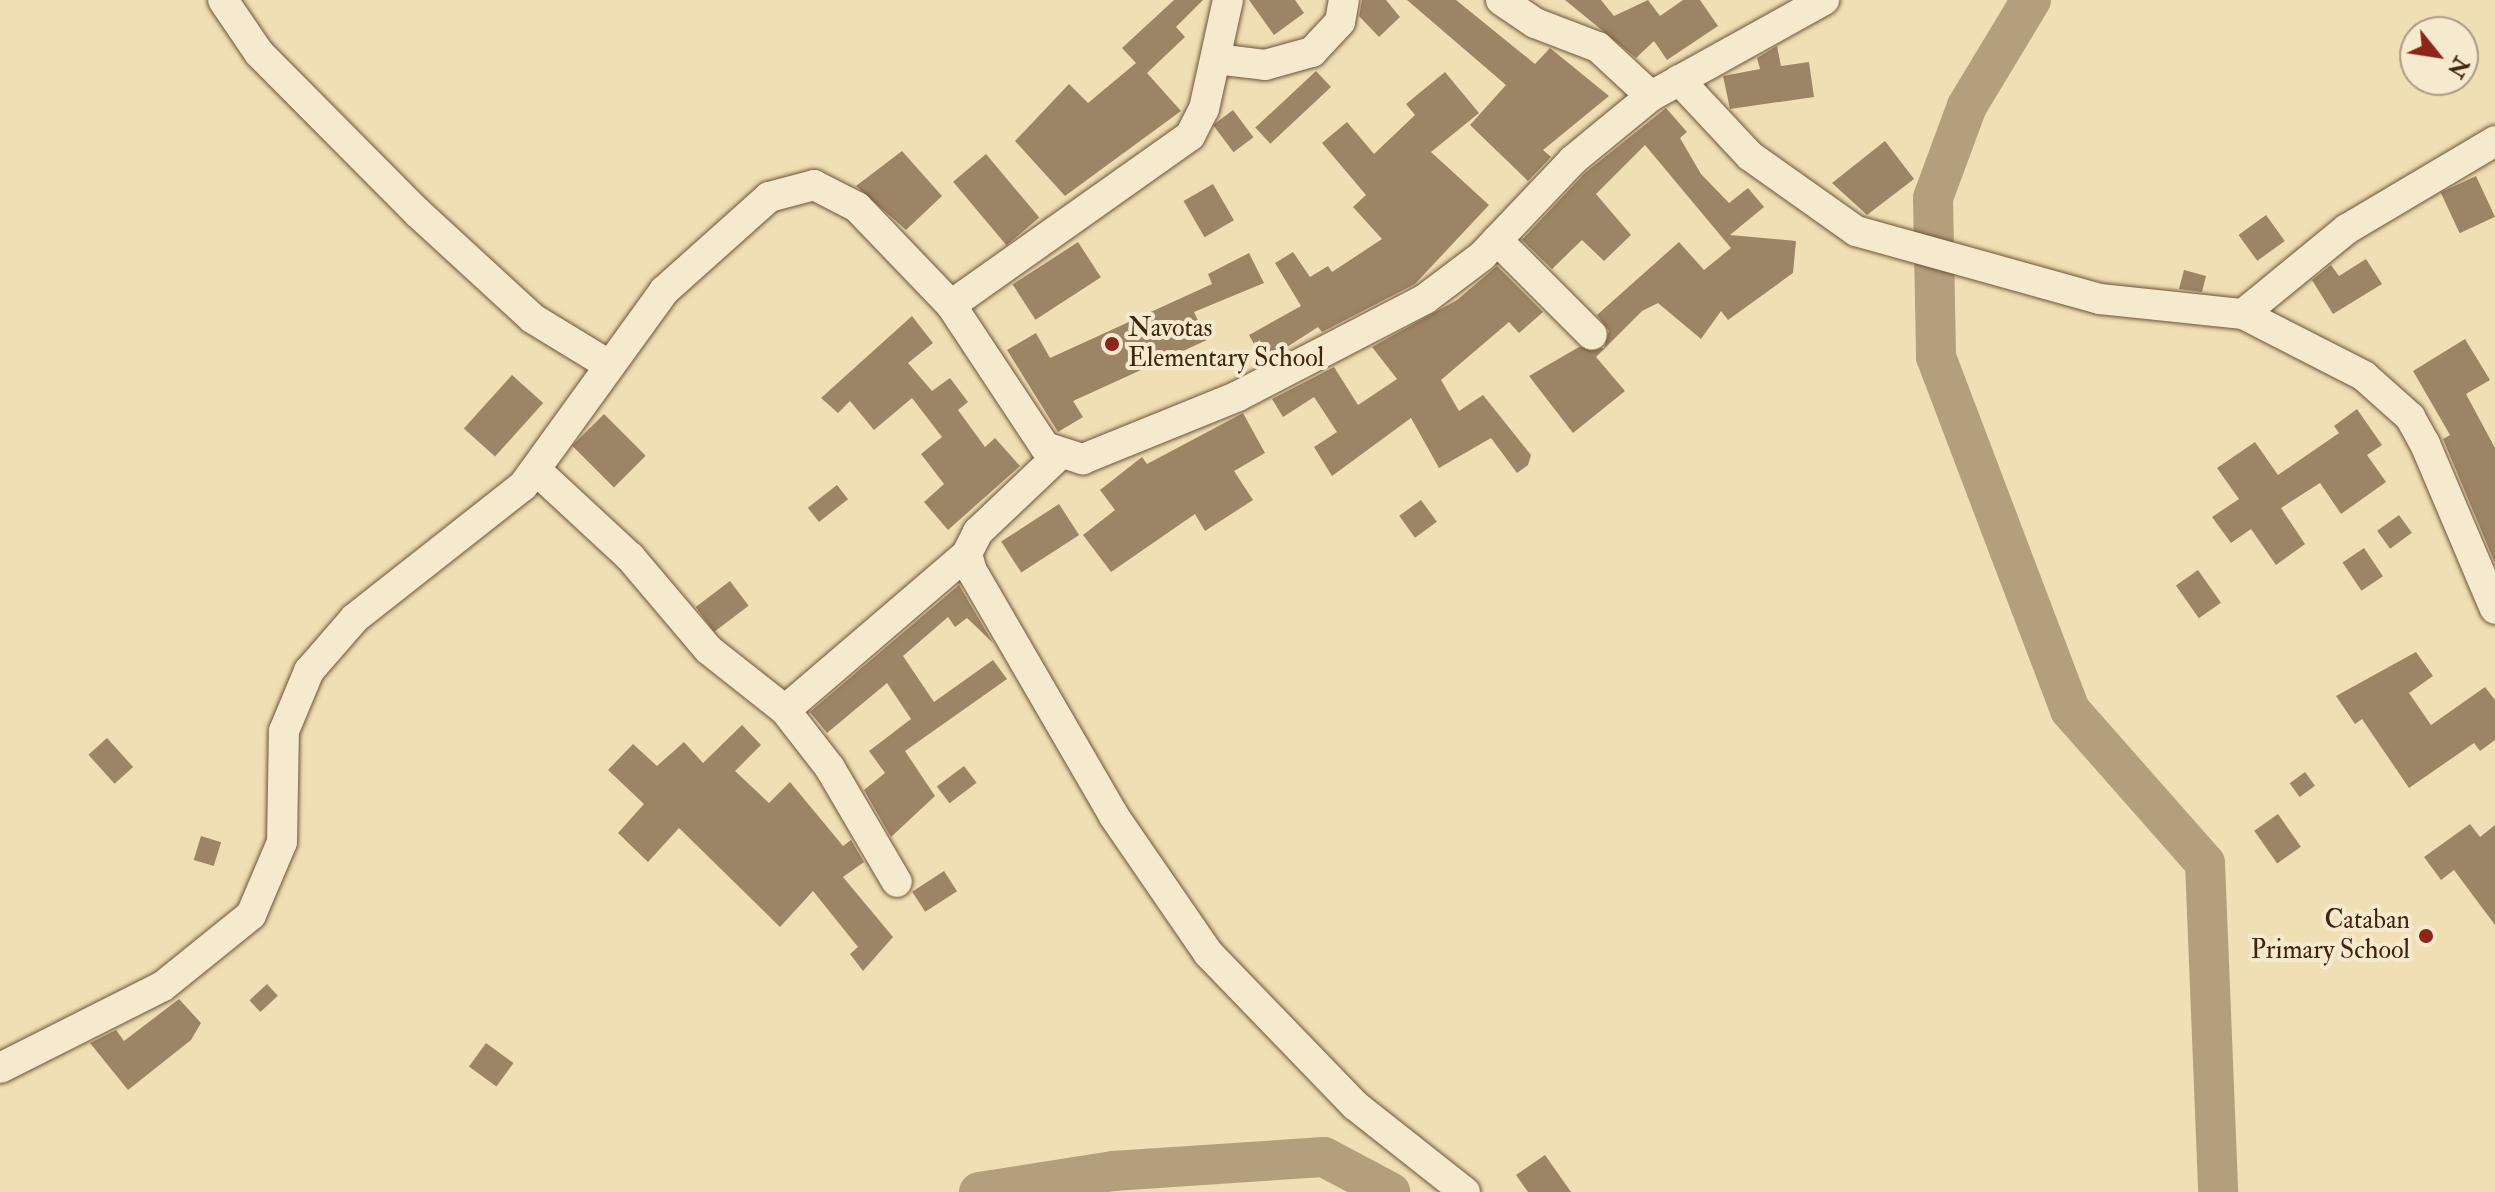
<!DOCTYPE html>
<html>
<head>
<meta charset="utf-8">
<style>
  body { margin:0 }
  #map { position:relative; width:2495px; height:1192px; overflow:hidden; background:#f0dfb4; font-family:"IM FELL Double Pica",serif }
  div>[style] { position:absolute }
  .river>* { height:40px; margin:-20px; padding:0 20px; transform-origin:20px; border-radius:20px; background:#b49f7c }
  .building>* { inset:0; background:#9c8565; transform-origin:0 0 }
  .roads { filter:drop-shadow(0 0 2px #6d5339) drop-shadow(0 0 2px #6d5339) }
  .minor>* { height:30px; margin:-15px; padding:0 15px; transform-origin:15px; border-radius:15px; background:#f5eace }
  .dots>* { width:22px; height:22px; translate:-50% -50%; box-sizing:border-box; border:4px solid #f5eace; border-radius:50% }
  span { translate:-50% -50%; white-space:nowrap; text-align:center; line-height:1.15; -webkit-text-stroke:8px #f5eace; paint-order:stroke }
  .poi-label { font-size:26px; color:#412410 }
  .left { translate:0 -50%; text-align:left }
  .right { translate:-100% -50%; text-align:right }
  .north { position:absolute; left:2399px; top:16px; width:80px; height:80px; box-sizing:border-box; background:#f5eace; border:2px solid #ad9b82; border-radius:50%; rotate:120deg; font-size:22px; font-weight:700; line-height:32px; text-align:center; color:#412410 }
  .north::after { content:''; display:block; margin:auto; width:28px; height:36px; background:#8f2418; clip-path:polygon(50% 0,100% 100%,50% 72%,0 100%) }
</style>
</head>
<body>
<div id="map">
  <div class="river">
    <i style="left:2031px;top:0;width:124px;rotate:121.1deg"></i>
    <i style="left:1967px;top:106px;width:98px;rotate:110.3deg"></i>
    <i style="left:1933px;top:198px;width:159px;rotate:88.9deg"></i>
    <i style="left:1936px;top:357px;width:378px;rotate:69.2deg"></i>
    <i style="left:2070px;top:710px;width:204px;rotate:48.6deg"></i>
    <i style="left:2205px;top:863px;width:329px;rotate:87.7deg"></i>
    <i style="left:979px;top:1192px;width:136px;rotate:-8.9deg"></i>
    <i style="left:1113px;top:1171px;width:211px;rotate:-3.8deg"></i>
    <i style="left:1324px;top:1157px;width:75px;rotate:27.9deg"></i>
  </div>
  <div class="building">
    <i style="clip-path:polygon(1174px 0,1203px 0,1176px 27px,1185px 37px,1147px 73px,1181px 111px,1065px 196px,1015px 141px,1069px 84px,1088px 103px,1136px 63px,1122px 48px)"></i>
    <i style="clip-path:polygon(1249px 0,1295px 0,1304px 13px,1274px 35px)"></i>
    <i style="clip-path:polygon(1362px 0,1386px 0,1400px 17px,1379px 37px,1359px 16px)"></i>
    <i style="clip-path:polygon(1407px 0,1456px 0,1535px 64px,1550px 48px,1609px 96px,1543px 150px,1551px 157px,1528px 181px,1470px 125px,1506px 85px)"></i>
    <i style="clip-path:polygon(1565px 0,1601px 0,1614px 16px,1648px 0,1660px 16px,1683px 0,1700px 0,1718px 26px,1667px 60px,1654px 41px,1636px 58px)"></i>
    <i style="clip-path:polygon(1777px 46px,1781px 66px,1809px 62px,1814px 97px,1730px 109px,1723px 76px,1760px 69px,1757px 58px)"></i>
    <i style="left:1316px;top:71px;width:22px;height:83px;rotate:47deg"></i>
    <i style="clip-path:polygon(1445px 72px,1479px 113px,1431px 152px,1489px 205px,1415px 284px,1322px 332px,1318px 327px,1264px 362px,1249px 335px,1301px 306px,1275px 263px,1293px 252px,1310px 277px,1328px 266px,1332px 272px,1382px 239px,1353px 207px,1366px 195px,1322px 143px,1347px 122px,1374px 154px,1415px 115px,1406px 104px)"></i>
    <i style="clip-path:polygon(1666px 108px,1687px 132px,1680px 138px,1701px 174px,1729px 203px,1748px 188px,1764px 207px,1730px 235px,1796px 241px,1793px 273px,1728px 320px,1721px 311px,1701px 339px,1658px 303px,1642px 311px,1596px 357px,1625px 391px,1573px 433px,1529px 376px,1579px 347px,1604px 348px,1609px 331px,1597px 315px,1679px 242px,1704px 270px,1731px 248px,1645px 145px,1596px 194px,1631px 235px,1604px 261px,1582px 240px,1552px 269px,1522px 240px,1585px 173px)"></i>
    <i style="left:1233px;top:110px;width:34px;height:25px;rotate:53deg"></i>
    <i style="clip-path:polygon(1885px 141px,1914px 179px,1867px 215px,1832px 183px)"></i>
    <i style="clip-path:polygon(902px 151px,942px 196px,906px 230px,856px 186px)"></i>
    <i style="left:986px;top:154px;width:83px;height:43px;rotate:50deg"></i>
    <i style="left:2476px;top:176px;width:45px;height:39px;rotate:65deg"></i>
    <i style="left:1213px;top:184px;width:42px;height:34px;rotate:60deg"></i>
    <i style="left:2266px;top:215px;width:32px;height:34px;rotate:54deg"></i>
    <i style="left:1078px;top:242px;width:42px;height:78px;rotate:57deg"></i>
    <i style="clip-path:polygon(1249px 253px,1264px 283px,1194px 312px,1207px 340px,1073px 401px,1083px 417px,1058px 432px,1007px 350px,1036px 333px,1050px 358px,1212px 284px,1208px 274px)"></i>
    <i style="clip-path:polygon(2366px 259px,2382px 284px,2333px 314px,2312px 280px,2331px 265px,2339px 276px)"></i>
    <i style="clip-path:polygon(1497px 266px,1543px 312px,1519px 333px,1509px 322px,1441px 380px,1459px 411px,1483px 395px,1531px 455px,1528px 465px,1517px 473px,1491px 438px,1439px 468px,1411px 418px,1332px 476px,1314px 447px,1337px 432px,1314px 397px,1283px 417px,1272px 399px,1334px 367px,1358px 405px,1397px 379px,1372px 347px,1457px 300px)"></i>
    <i style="clip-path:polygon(2184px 270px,2206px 276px,2202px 292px,2179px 289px)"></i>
    <i style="clip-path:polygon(912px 316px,933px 343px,908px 363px,932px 391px,950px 378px,968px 402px,958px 410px,985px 447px,995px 438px,1020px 466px,948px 530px,924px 502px,944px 484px,921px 454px,942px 437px,912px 398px,874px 430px,850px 401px,838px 413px,821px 398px)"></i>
    <i style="clip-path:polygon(2465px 339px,2490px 380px,2466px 394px,2495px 448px,2495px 563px,2443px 439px,2450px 435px,2413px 371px)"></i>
    <i style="left:512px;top:375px;width:42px;height:72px;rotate:42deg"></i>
    <i style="clip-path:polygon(2357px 409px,2382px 445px,2367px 455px,2386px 482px,2341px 514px,2320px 483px,2281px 508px,2305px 544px,2276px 565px,2251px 529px,2231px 543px,2212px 517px,2239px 499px,2217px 468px,2255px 442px,2278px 475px,2339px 433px,2334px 426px)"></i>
    <i style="clip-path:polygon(1243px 413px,1265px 453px,1234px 471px,1253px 500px,1205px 531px,1195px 514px,1111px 572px,1083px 535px,1115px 510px,1100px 490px,1142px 457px,1147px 464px)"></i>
    <i style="left:604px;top:414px;width:59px;height:45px;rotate:45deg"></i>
    <i style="left:837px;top:485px;width:18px;height:37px;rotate:52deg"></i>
    <i style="left:1421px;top:500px;width:27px;height:27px;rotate:54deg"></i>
    <i style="left:1059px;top:504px;width:37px;height:69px;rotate:57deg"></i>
    <i style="left:2399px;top:515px;width:22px;height:27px;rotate:54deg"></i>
    <i style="left:2364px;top:548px;width:34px;height:26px;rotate:56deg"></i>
    <i style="left:2198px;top:570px;width:40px;height:27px;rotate:55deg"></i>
    <i style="left:730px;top:581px;width:31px;height:43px;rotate:53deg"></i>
    <i style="clip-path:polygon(959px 585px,993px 643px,967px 618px,955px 627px,948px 617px,903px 656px,934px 702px,993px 660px,1007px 679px,905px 751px,935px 796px,891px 837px,864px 790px,885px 773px,869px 751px,911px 719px,887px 683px,827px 733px,810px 712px)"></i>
    <i style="clip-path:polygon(2416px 652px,2433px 676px,2409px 693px,2431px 725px,2485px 687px,2495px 700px,2495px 740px,2480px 751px,2474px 743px,2409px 788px,2362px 719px,2355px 724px,2336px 696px)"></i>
    <i style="clip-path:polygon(742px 725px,761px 745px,735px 771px,769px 803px,790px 782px,843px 846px,851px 840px,864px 862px,843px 877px,893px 937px,863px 971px,850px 954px,858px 947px,813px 891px,780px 927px,679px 828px,648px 862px,618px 833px,644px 804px,608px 770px,633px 744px,657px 766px,684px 742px,703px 763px)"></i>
    <i style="left:107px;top:738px;width:39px;height:25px;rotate:48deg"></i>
    <i style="left:964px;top:766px;width:21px;height:34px;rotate:53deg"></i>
    <i style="left:2305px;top:772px;width:17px;height:19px;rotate:54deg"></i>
    <i style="left:2278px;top:814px;width:40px;height:29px;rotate:55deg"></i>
    <i style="clip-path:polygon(2470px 824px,2480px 837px,2495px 825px,2495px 925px,2454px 870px,2441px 880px,2424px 857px)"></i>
    <i style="left:201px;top:836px;width:21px;height:25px;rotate:17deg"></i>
    <i style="left:944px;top:871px;width:24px;height:38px;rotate:57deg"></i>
    <i style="left:267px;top:984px;width:16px;height:24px;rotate:47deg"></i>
    <i style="clip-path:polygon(179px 999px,201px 1023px,191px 1040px,128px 1090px,90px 1043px,116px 1030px,124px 1041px)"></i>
    <i style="left:486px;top:1043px;width:34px;height:29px;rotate:36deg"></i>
    <i style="clip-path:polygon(1545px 1155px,1571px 1192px,1528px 1192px,1516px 1175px)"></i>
  </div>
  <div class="roads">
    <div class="minor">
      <i style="left:223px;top:0;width:64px;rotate:55.8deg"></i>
      <i style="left:259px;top:53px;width:226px;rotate:45.2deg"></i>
      <i style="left:418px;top:213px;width:155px;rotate:42.6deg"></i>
      <i style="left:532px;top:318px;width:90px;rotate:31.4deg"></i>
      <i style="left:1501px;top:0;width:41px;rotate:34.1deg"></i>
      <i style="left:1535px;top:23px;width:67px;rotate:20.9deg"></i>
      <i style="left:1598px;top:47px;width:72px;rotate:42.8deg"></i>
      <i style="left:1216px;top:59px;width:49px;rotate:7deg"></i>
      <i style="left:1265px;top:65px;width:49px;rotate:-15.5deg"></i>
      <i style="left:1312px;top:52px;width:41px;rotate:-47deg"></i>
      <i style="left:1340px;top:22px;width:22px;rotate:-80deg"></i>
      <i style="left:1679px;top:80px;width:104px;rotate:46.9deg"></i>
      <i style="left:1750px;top:156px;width:130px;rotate:35.3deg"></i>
      <i style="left:1856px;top:231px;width:253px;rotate:15.6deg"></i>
      <i style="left:2100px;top:299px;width:144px;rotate:6deg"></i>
      <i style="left:2243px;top:314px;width:136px;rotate:27.1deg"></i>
      <i style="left:2364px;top:376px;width:62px;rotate:41.7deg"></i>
      <i style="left:2410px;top:417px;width:31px;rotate:61deg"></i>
      <i style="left:2425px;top:444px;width:179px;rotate:67deg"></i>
      <i style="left:1497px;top:240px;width:134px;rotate:45deg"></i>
      <i style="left:951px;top:305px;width:293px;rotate:-35.3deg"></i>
      <i style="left:1190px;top:136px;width:30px;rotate:-63deg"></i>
      <i style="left:1204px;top:109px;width:112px;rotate:-77.6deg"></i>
      <i style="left:2243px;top:314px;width:134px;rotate:-39.3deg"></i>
      <i style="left:2347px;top:229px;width:172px;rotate:-30.7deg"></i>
      <i style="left:1059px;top:455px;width:112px;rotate:136.5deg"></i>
      <i style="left:978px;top:532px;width:25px;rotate:117deg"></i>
      <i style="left:967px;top:554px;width:18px;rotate:74deg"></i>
      <i style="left:972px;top:571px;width:283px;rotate:59.9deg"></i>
      <i style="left:1114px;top:816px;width:166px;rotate:55.5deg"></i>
      <i style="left:1208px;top:953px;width:213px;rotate:46deg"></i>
      <i style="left:1356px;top:1106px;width:139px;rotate:38.3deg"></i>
      <i style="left:536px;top:470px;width:128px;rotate:42.8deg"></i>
      <i style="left:630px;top:557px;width:122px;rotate:49.7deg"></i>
      <i style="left:709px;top:650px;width:97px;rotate:38.3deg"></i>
      <i style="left:785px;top:710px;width:240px;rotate:-40.6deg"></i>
      <i style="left:785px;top:710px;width:73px;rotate:52.2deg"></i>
      <i style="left:830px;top:768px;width:132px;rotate:59.6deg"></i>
      <i style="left:0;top:1068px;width:182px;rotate:-26.7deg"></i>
      <i style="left:163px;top:986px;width:113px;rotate:-38.9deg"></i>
      <i style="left:251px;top:915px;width:79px;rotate:-67deg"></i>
      <i style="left:282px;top:842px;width:111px;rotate:-89deg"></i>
      <i style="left:284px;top:731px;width:65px;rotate:-67.4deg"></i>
      <i style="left:309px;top:671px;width:70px;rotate:-49deg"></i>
      <i style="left:355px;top:618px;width:214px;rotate:-38.2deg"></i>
      <i style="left:523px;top:486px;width:241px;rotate:-54.1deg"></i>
      <i style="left:664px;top:291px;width:141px;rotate:-41.8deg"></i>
      <i style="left:769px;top:197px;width:47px;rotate:-14.9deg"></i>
      <i style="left:814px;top:185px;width:48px;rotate:27.1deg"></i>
      <i style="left:857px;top:207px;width:136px;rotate:46.2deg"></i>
      <i style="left:951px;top:305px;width:170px;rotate:56.5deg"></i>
      <i style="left:1045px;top:447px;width:40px;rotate:18deg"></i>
      <i style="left:1083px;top:459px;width:167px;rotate:-22.1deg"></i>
      <i style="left:1238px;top:396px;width:211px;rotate:-27.4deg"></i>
      <i style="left:1425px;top:299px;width:71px;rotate:-37deg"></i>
      <i style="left:1482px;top:256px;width:132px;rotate:-46.5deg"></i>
      <i style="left:1573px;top:160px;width:101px;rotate:-39.4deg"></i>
      <i style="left:1651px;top:96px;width:198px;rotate:-29deg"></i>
    </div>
  </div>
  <div class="dots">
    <i style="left:1112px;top:344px;background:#8f2418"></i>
    <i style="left:2426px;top:936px;background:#8f2418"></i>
  </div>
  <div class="poi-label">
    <span class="left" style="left:1128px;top:344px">Navotas<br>Elementary School</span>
    <span class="right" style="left:2410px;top:936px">Cataban<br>Primary School</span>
  </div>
  <div class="north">N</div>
</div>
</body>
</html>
